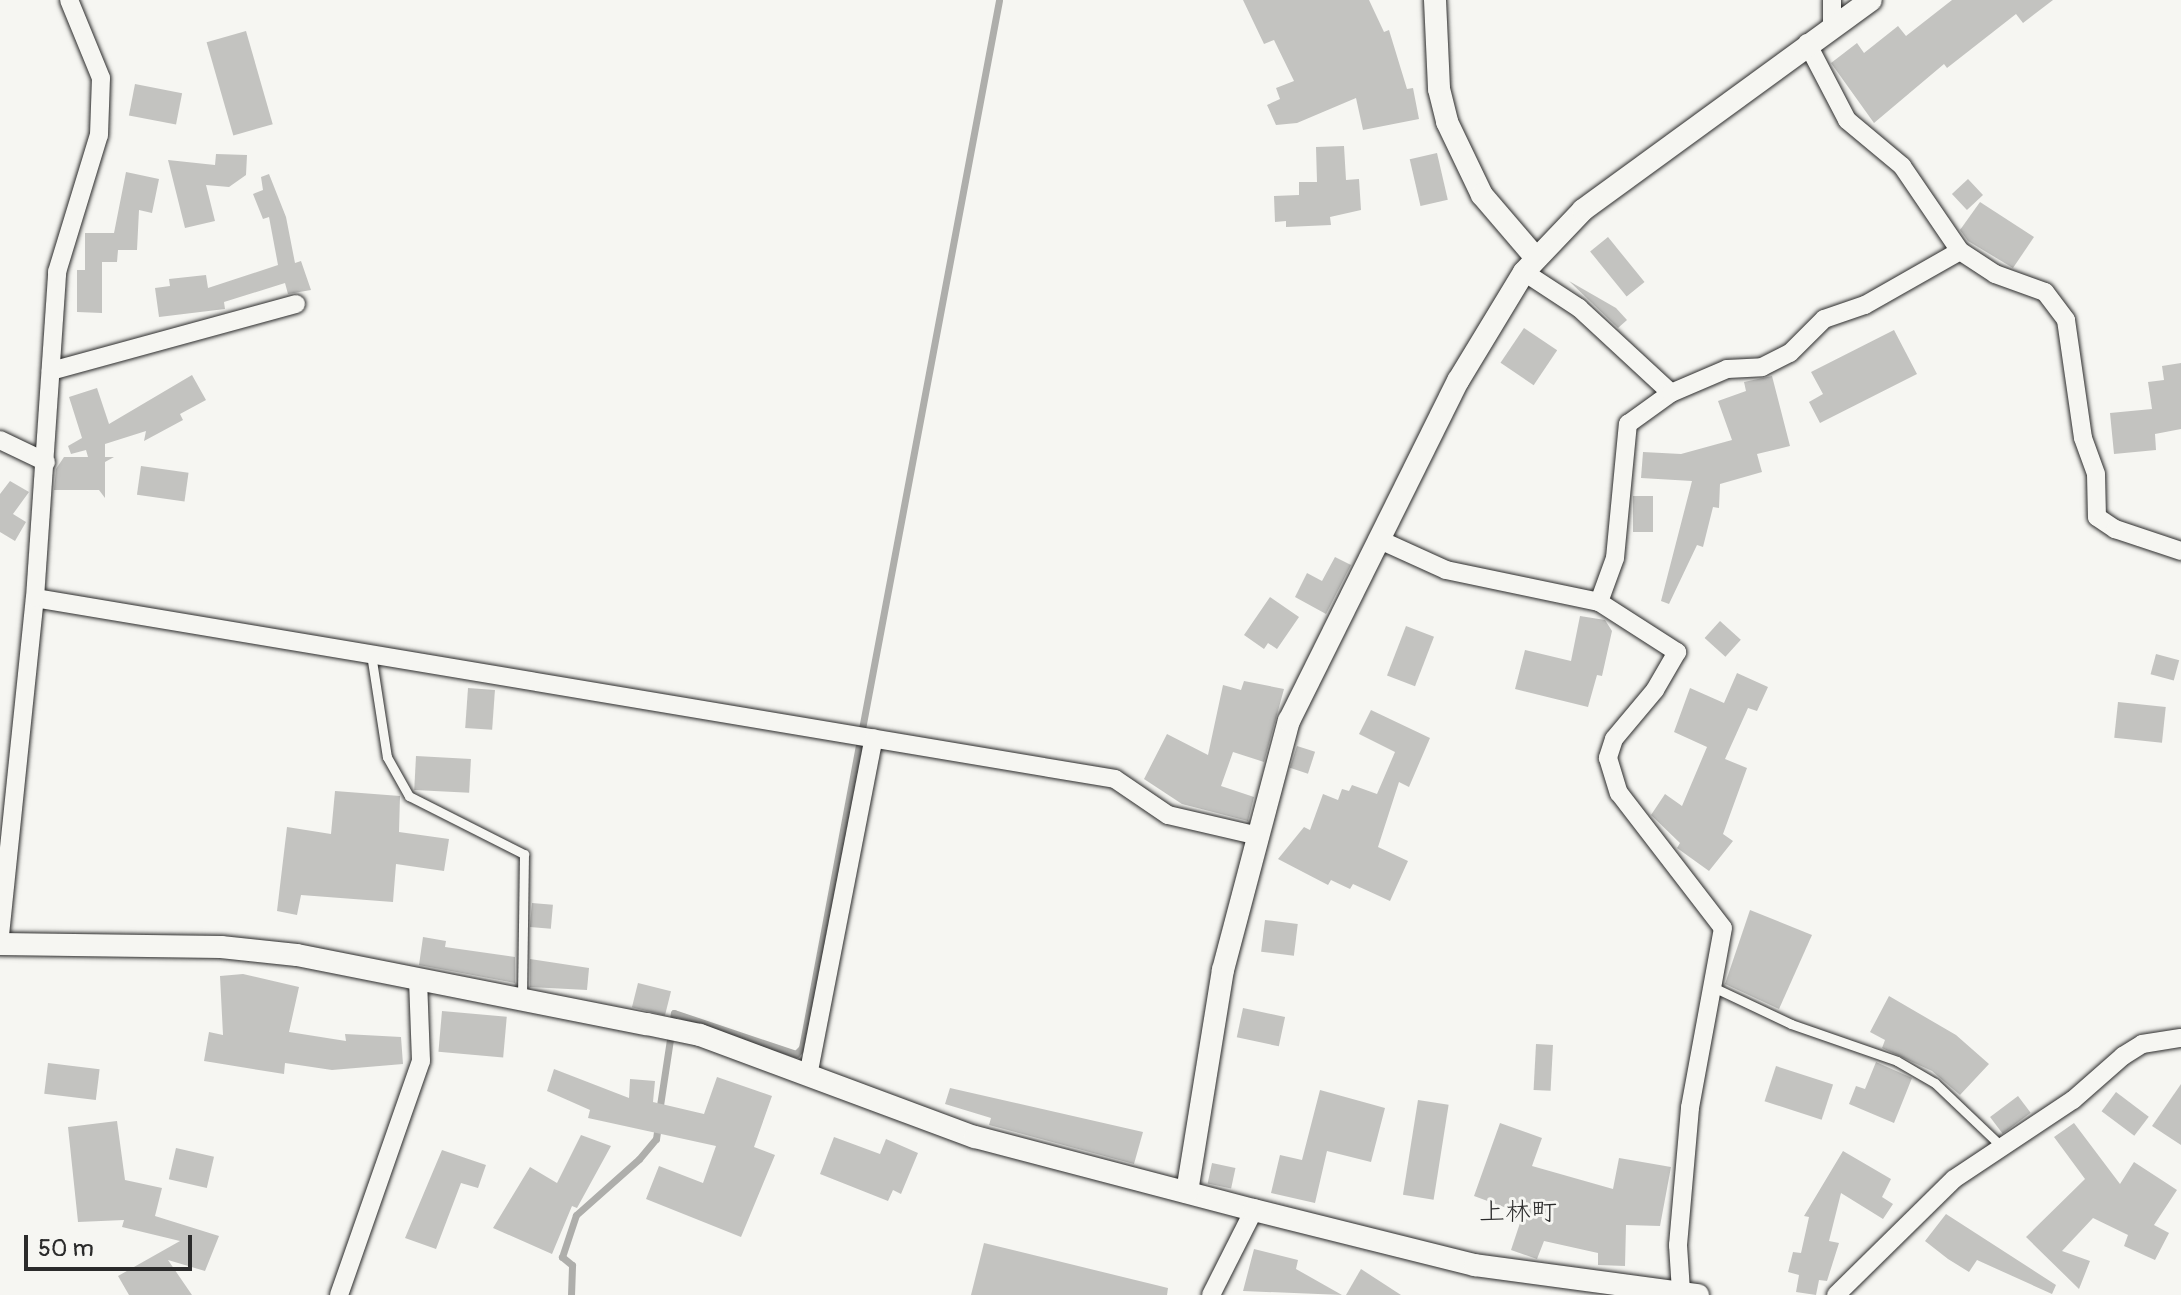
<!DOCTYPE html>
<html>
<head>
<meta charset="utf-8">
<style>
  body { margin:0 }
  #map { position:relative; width:2181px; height:1295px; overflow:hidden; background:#f6f6f2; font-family:Pangolin,"Klee One",sans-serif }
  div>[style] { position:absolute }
  .stream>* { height:7px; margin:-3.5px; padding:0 3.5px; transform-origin:3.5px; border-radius:3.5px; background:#aeaeab }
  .building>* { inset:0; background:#c3c3c0; transform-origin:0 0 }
  .roads { filter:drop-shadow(0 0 2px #2b2b2b) drop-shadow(0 0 2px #2b2b2b) }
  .service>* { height:9px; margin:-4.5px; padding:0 4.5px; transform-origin:4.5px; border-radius:4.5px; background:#f6f6f2 }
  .minor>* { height:18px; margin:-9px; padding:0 9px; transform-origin:9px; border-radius:9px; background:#f6f6f2 }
  .tertiary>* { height:22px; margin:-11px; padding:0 11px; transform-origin:11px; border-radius:11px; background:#f6f6f2 }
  span { translate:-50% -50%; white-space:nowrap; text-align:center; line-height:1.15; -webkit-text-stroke:6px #f6f6f2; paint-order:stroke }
  .quarter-label { font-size:26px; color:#2b2b2b }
  .scale { position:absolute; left:24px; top:1235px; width:168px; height:36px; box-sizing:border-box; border:4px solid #2b2b2b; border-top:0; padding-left:10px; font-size:24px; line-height:28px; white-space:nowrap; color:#2b2b2b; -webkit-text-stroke:6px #f6f6f2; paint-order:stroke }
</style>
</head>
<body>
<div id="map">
  <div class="stream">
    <i style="left:659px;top:1112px;width:100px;rotate:-81.4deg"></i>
    <i style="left:674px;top:1013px;width:129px;rotate:18.6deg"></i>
    <i style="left:796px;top:1054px;width:8px;rotate:-45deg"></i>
    <i style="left:802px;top:1048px;width:1066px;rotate:-79.35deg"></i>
    <i style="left:571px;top:1295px;width:30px;rotate:-88deg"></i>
    <i style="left:572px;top:1265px;width:13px;rotate:-141deg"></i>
    <i style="left:562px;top:1257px;width:44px;rotate:-71.6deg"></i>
    <i style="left:576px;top:1215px;width:84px;rotate:-41.6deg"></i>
    <i style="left:639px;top:1159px;width:26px;rotate:-50deg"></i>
    <i style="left:656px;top:1139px;width:15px;rotate:-82deg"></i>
  </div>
  <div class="building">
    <i style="clip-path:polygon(1243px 0,1369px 0,1384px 32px,1389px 30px,1407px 89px,1413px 88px,1419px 119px,1363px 130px,1356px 98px,1297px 123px,1276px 125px,1267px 105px,1280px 99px,1276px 88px,1294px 81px,1274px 40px,1264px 44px)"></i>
    <i style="clip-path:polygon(1952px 0,2053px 0,2023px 23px,2016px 14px,1947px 68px,1944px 64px,1874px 123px,1831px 63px,1857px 43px,1864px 53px,1898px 26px,1906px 36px)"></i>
    <i style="left:246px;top:31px;width:97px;height:41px;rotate:74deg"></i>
    <i style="left:135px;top:84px;width:48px;height:32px;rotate:11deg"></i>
    <i style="clip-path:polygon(1344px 146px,1346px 180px,1359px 179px,1361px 210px,1330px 217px,1331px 225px,1286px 227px,1286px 221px,1275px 222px,1274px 196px,1299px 195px,1299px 182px,1317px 182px,1316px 147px)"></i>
    <i style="left:1437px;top:153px;width:48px;height:28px;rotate:77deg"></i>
    <i style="clip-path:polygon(216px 154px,247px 155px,246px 175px,229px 187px,206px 185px,215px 221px,185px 228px,168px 160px,215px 165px)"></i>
    <i style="clip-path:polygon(126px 172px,159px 179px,152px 213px,139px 210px,137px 250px,118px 250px,117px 262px,102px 262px,102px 313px,77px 312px,77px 270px,85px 270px,85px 233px,114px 233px)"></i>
    <i style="clip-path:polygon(269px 174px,286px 217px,295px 263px,301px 261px,311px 290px,288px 294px,285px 283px,224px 302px,225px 309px,159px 317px,155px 288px,170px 286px,169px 279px,206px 275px,208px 288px,278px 265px,269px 217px,263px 219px,253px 194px,263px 190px,261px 177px)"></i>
    <i style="left:1968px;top:179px;width:22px;height:22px;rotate:47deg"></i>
    <i style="clip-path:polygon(1980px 202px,2034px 237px,2013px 268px,1968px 241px,1960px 230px)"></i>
    <i style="left:1608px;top:237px;width:58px;height:23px;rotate:51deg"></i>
    <i style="clip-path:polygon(1569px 281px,1616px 308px,1627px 320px,1618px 328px)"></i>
    <i style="left:1524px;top:328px;width:40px;height:42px;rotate:34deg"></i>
    <i style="clip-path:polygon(1894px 330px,1917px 374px,1820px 423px,1809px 402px,1823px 394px,1811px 372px)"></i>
    <i style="clip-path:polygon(2181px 363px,2181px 429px,2155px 434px,2156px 450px,2114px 454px,2110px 413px,2152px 409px,2148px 382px,2164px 380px,2162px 366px)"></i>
    <i style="clip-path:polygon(192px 375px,206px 400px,180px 414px,183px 420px,144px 441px,146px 431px,105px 444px,105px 457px,114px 457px,105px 462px,105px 498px,99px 490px,54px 490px,56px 469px,64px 457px,88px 457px,86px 450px,71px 454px,68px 446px,82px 438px,69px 397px,97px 388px,109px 424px)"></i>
    <i style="clip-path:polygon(1772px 376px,1790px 446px,1757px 454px,1762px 472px,1720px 484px,1719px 508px,1713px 507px,1703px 547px,1697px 545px,1669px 604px,1661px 601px,1692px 481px,1641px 478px,1643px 452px,1681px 454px,1732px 440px,1718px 401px,1746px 391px,1744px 382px)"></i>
    <i style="left:141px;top:466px;width:48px;height:29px;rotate:8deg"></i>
    <i style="clip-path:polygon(10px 481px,29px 492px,13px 514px,26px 522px,15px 541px,0 532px,0 494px)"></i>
    <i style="left:1633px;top:496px;width:20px;height:36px"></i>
    <i style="clip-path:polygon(1335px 557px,1351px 565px,1326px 614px,1295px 597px,1307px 573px,1322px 581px)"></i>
    <i style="clip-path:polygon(1270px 597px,1299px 617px,1277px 649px,1268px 643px,1264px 649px,1244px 635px)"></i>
    <i style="clip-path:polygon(1580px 616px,1605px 620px,1612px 631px,1602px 676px,1597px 675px,1588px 707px,1515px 689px,1525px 650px,1571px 661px)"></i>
    <i style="left:1720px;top:621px;width:28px;height:23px;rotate:42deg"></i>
    <i style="left:1406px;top:626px;width:30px;height:53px;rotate:21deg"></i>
    <i style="left:2156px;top:654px;width:24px;height:21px;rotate:15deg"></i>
    <i style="clip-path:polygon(1737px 673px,1768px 687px,1757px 711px,1748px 708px,1725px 759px,1747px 768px,1723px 834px,1733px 841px,1709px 871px,1677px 848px,1680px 843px,1651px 815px,1665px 794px,1682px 806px,1707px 747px,1674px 732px,1690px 688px,1724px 703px)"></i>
    <i style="clip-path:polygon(1244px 681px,1284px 689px,1264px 762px,1233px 752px,1221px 786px,1254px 797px,1248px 821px,1182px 804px,1144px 779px,1167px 734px,1208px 755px,1223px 685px,1241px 690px)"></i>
    <i style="left:468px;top:688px;width:27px;height:40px;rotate:4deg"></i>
    <i style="left:2118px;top:702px;width:48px;height:36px;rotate:6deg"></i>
    <i style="clip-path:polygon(1371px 710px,1430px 738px,1409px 787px,1399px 782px,1378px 847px,1408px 861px,1390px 901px,1353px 884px,1350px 889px,1331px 880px,1328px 885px,1278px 859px,1304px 827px,1310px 830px,1323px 794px,1338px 800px,1342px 789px,1349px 791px,1352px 785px,1377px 794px,1395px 752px,1359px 734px)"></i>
    <i style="left:1297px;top:746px;width:19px;height:23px;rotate:18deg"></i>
    <i style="left:416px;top:756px;width:55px;height:34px;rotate:3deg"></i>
    <i style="clip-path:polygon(335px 791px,400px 796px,399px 832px,449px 839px,444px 871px,396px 864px,393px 902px,301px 895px,297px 915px,277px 911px,287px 827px,331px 834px)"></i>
    <i style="left:532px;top:903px;width:21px;height:24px;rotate:5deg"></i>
    <i style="clip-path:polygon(1750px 910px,1812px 935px,1779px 1009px,1725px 984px)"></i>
    <i style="left:1265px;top:920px;width:33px;height:32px;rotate:7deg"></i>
    <i style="clip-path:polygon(423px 937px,446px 941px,445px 947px,515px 957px,515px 983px,419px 965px)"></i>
    <i style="clip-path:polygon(530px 959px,589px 968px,587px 990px,530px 987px)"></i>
    <i style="clip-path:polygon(243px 974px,299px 987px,289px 1032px,346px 1041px,345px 1034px,401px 1037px,403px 1064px,332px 1070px,285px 1063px,284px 1074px,204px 1061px,209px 1032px,223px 1035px,220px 976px)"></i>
    <i style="left:638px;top:983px;width:34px;height:25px;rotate:14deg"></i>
    <i style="clip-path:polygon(1889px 996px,1956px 1035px,1989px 1064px,1960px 1095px,1932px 1071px,1882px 1048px,1885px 1040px,1870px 1032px)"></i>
    <i style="left:1243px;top:1008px;width:43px;height:30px;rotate:12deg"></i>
    <i style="left:442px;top:1011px;width:65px;height:41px;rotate:5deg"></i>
    <i style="left:1536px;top:1044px;width:17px;height:46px;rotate:3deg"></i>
    <i style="clip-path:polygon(1876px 1062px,1912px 1078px,1894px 1123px,1849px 1104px,1856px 1086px,1865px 1089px)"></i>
    <i style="left:48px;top:1063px;width:52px;height:31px;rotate:7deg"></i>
    <i style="left:1776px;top:1066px;width:60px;height:37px;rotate:18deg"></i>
    <i style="clip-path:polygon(554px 1069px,629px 1098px,630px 1079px,655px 1081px,653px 1102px,704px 1114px,717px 1077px,772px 1096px,754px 1147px,775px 1155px,741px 1237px,646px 1199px,659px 1166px,703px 1183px,716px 1146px,588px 1118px,590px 1110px,547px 1091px)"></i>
    <i style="clip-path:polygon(2181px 1084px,2181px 1145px,2152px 1126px)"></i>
    <i style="clip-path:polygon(950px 1088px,1143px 1132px,1134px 1164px,989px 1125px,991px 1118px,945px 1104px)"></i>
    <i style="clip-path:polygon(1320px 1090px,1385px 1108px,1371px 1162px,1327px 1151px,1315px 1203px,1271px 1193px,1280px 1155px,1302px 1160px)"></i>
    <i style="left:2116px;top:1092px;width:41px;height:24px;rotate:37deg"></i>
    <i style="left:2018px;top:1096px;width:21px;height:35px;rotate:53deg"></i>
    <i style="left:1418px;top:1100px;width:31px;height:96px;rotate:9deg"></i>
    <i style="clip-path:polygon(117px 1121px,125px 1180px,162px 1188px,155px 1216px,219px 1236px,205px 1271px,168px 1260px,192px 1295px,129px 1295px,118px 1276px,180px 1241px,122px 1227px,124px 1220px,78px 1222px,68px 1127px)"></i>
    <i style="clip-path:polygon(1500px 1123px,1542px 1138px,1532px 1166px,1613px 1189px,1619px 1158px,1671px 1167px,1660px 1226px,1626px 1225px,1625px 1266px,1598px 1265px,1598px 1253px,1544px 1241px,1537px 1259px,1511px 1250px,1523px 1214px,1474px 1196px)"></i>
    <i style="clip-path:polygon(2074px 1123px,2120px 1184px,2134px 1162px,2177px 1190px,2154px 1225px,2169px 1233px,2155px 1260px,2124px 1246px,2128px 1235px,2093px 1218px,2062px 1251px,2090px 1261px,2079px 1289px,2026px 1237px,2085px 1179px,2054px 1137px)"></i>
    <i style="clip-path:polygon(581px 1135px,611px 1146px,577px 1208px,572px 1206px,552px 1254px,493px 1228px,530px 1167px,557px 1183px)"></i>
    <i style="clip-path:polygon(834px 1137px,880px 1154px,886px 1139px,918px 1153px,901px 1194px,893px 1190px,888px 1201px,820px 1174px)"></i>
    <i style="left:176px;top:1148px;width:39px;height:32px;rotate:13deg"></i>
    <i style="clip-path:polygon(442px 1150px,486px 1165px,478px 1188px,461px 1183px,436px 1249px,405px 1238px)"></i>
    <i style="clip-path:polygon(1843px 1151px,1891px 1179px,1882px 1197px,1893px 1204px,1883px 1219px,1841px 1193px,1829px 1241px,1839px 1243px,1827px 1281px,1819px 1280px,1816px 1295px,1796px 1292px,1799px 1275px,1788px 1272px,1793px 1252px,1801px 1253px,1809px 1217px,1804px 1216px)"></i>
    <i style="left:1212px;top:1163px;width:24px;height:21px;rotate:12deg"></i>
    <i style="clip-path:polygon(1946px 1214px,2056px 1285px,2052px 1294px,1977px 1260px,1969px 1272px,1948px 1259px,1925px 1241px)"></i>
    <i style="clip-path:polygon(984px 1243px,1168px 1288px,1167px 1295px,971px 1295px)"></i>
    <i style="clip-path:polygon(1254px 1249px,1298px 1260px,1296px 1269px,1342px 1295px,1243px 1291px)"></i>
    <i style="clip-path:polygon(1361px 1269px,1401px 1295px,1346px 1295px)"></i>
  </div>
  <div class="roads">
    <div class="service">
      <i style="left:371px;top:654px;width:104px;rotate:81.2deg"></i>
      <i style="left:387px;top:757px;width:45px;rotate:60.6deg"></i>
      <i style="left:409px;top:796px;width:129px;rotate:26.8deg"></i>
      <i style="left:524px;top:854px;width:143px;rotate:90.8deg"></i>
      <i style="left:1715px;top:988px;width:84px;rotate:25.3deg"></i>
      <i style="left:1791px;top:1024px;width:112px;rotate:19.2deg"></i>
      <i style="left:1897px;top:1061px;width:44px;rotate:30.1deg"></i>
      <i style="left:1935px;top:1083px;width:90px;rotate:43.6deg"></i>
    </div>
    <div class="minor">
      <i style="left:1832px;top:27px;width:27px;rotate:-90deg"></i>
      <i style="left:1807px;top:43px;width:87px;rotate:62.5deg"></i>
      <i style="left:1847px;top:120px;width:72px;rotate:39.9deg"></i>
      <i style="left:1902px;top:166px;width:103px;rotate:55.7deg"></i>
      <i style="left:1960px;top:251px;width:42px;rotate:33.3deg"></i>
      <i style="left:1995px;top:274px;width:53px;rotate:19.8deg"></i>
      <i style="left:2045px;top:292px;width:35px;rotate:53deg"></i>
      <i style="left:2066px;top:320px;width:119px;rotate:81.8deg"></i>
      <i style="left:2083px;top:438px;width:38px;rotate:70deg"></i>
      <i style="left:2096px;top:474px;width:43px;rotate:88.7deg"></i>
      <i style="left:2097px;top:517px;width:22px;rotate:34deg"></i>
      <i style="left:2115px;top:529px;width:70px;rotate:18.4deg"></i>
      <i style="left:1524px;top:272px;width:66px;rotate:33.2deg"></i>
      <i style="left:1579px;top:308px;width:125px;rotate:42.7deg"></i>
      <i style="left:51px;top:371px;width:254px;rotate:-15.3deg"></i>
      <i style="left:0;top:440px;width:51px;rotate:25.6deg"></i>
      <i style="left:1380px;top:540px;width:72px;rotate:24.4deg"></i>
      <i style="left:1446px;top:570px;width:156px;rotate:11.8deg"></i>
      <i style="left:1599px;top:602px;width:93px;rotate:32.7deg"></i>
      <i style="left:1677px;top:652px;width:44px;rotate:120.1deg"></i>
      <i style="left:1655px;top:690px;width:64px;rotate:129.9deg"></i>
      <i style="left:1614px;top:739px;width:20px;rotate:108deg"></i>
      <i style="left:1608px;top:758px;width:37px;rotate:73deg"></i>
      <i style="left:1619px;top:793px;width:170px;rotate:52.4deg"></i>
      <i style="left:1723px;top:928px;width:183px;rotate:100.4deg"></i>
      <i style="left:1690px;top:1108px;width:138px;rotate:95deg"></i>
      <i style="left:1678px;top:1245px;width:47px;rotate:86.3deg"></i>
      <i style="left:35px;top:598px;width:1095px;rotate:9.51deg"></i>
      <i style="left:1115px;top:779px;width:64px;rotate:34.2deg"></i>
      <i style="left:1168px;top:815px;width:92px;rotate:13.1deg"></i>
      <i style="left:1599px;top:602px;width:47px;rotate:-70deg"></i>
      <i style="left:1615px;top:558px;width:135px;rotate:-84.5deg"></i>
      <i style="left:1628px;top:424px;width:53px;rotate:-35.8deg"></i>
      <i style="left:1671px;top:393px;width:61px;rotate:-23.2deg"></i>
      <i style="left:1727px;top:369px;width:35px;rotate:-3deg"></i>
      <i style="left:1762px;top:367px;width:31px;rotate:-27deg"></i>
      <i style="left:1790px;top:353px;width:48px;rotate:-45deg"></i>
      <i style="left:1824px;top:319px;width:43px;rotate:-18.9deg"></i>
      <i style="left:1865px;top:305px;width:109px;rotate:-29.6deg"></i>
      <i style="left:0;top:935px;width:339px;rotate:-84.1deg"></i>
      <i style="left:35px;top:598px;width:327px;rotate:-86.1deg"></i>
      <i style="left:57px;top:272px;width:143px;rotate:-73deg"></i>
      <i style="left:99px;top:135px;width:57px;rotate:-88deg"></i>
      <i style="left:101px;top:78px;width:84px;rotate:-112.3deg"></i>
      <i style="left:808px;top:1076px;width:344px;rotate:-79deg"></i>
      <i style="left:339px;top:1295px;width:248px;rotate:-70.7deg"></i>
      <i style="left:421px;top:1061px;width:82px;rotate:-92.1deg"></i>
      <i style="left:1211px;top:1295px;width:95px;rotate:-63.2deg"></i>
      <i style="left:1836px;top:1295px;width:165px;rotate:-44.5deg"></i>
      <i style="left:1954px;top:1179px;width:143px;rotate:-33.6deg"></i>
      <i style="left:2073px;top:1100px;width:67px;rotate:-41.3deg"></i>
      <i style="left:2123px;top:1056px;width:22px;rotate:-32deg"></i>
      <i style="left:2142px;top:1044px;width:39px;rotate:-9deg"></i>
    </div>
    <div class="tertiary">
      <i style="left:1435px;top:0;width:89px;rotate:87.4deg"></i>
      <i style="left:1439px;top:89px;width:34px;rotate:76deg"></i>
      <i style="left:1447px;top:122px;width:81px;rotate:64.4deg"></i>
      <i style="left:1482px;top:195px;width:83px;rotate:49.4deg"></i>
      <i style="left:0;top:944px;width:221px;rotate:0.8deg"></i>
      <i style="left:221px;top:947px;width:76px;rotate:6deg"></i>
      <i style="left:297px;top:955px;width:357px;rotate:11.2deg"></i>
      <i style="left:647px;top:1024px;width:54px;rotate:11.7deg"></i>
      <i style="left:700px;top:1035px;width:293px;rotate:20.4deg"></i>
      <i style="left:975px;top:1137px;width:288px;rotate:14.7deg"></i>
      <i style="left:1254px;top:1210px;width:228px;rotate:14deg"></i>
      <i style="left:1475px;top:1265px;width:225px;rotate:7.7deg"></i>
      <i style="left:1187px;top:1192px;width:225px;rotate:-80.8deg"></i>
      <i style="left:1223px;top:970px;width:258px;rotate:-75.2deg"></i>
      <i style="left:1289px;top:721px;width:380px;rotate:-63.6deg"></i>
      <i style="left:1458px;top:381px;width:127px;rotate:-58.8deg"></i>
      <i style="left:1524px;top:272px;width:86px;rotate:-46.4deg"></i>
      <i style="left:1583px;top:210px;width:356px;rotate:-36.1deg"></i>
    </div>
  </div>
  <div class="quarter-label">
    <span style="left:1518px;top:1213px">上林町</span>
  </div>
  <div class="scale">50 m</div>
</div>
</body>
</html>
